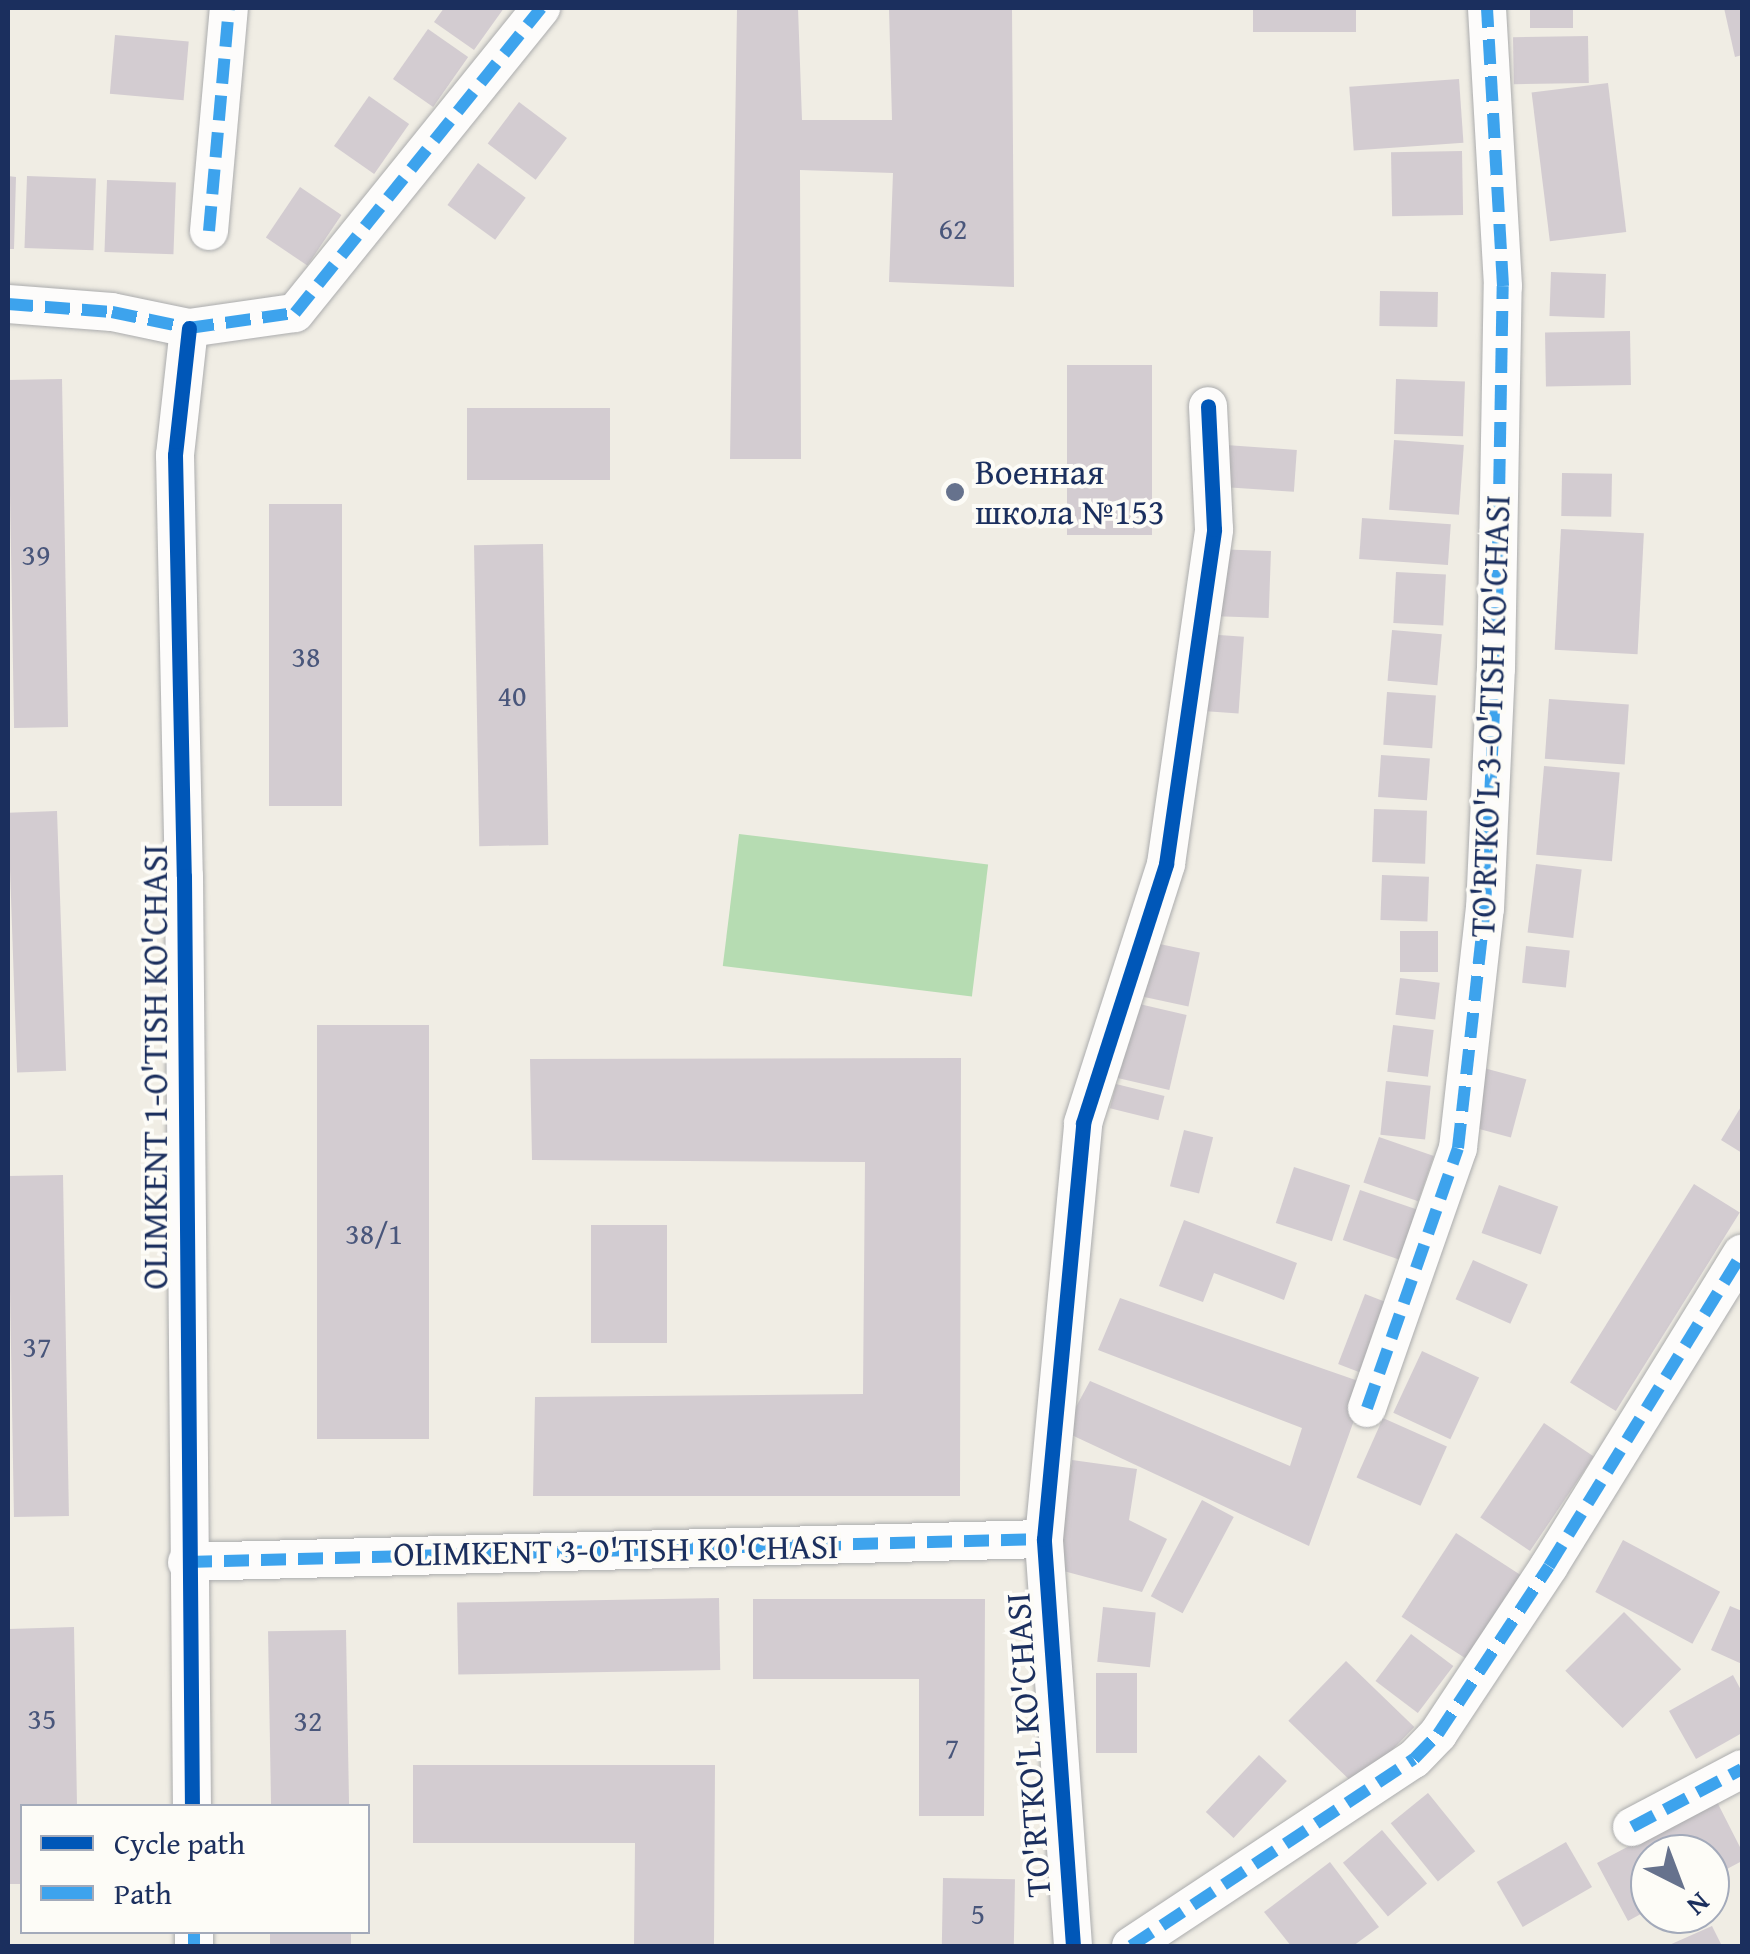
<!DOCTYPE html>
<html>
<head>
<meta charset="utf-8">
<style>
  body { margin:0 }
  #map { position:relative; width:1750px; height:1954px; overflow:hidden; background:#f0ede4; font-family:"Gentium Book Plus",serif }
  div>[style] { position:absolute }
  .green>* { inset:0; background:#b6dcb2; transform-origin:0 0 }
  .building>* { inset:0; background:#d3ccd1; transform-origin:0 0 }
  .roads { filter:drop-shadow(0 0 2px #abacad) drop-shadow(0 0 2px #abacad) }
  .minor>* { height:38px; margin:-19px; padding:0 19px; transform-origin:19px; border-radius:19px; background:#fdfcfb }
  .quiet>* { height:12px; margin-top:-6px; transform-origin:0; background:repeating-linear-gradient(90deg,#3da3ed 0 25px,transparent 0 37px) }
  .cycleway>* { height:15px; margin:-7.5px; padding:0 7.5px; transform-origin:7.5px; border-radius:7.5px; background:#0057b8 }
  .dots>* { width:28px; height:28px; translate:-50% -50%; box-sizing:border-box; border:5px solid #fdfcf7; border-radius:50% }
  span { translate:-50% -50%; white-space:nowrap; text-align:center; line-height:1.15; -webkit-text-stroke:8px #fdfcf7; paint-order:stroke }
  .number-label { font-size:30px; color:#49567b }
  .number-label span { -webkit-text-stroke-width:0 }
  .poi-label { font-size:35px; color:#1b2f5e }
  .left { translate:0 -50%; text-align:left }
  .street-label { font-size:35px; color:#1b2f5e }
  .frame { position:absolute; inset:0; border:10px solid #1b2f5e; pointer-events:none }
  .legend { position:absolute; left:20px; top:1804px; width:350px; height:130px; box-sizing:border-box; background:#fdfcf7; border:2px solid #a3aaba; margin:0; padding:12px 18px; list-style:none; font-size:30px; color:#1b2f5e }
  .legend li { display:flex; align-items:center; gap:20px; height:50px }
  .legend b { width:50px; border:2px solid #a3aaba }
  .north { position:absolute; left:1630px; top:1834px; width:100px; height:100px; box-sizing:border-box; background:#fdfcf7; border:2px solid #a3aaba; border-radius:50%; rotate:138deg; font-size:28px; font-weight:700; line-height:40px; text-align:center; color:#1b2f5e }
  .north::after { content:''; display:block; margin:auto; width:35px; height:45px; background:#66728d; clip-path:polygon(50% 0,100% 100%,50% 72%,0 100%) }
</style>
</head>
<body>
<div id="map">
  <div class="green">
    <i style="left:739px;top:834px;width:251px;height:133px;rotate:7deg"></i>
  </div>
  <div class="building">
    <i style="clip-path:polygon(444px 8px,504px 8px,474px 50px,434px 22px)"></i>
    <i style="clip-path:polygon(737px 8px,798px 8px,802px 120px,892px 120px,889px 8px,1012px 8px,1014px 287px,889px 282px,893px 173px,800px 170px,801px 459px,730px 459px)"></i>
    <i style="left:1253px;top:8px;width:103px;height:24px"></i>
    <i style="left:1530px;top:8px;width:43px;height:20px"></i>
    <i style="clip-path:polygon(1724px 8px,1742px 8px,1742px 55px,1735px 57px)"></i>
    <i style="left:428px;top:29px;width:49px;height:61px;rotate:35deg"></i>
    <i style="left:115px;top:35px;width:74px;height:59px;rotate:5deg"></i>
    <i style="left:1588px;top:36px;width:47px;height:75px;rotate:89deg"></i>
    <i style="left:1459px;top:79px;width:64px;height:110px;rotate:86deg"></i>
    <i style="left:1608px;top:83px;width:150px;height:77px;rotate:83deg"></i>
    <i style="left:369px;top:96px;width:49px;height:61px;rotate:35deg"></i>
    <i style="left:519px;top:102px;width:60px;height:52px;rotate:37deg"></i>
    <i style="left:1462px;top:151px;width:64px;height:71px;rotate:89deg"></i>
    <i style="left:478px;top:163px;width:59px;height:52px;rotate:36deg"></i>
    <i style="clip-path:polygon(8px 176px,16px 177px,14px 249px,8px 249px)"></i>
    <i style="left:27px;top:176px;width:69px;height:72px;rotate:2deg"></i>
    <i style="left:107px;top:180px;width:69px;height:72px;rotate:2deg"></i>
    <i style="left:300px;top:187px;width:50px;height:61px;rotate:34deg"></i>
    <i style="left:1551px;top:272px;width:55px;height:44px;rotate:2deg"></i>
    <i style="left:1380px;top:291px;width:58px;height:35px;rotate:1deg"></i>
    <i style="left:1630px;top:331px;width:54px;height:85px;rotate:89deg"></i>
    <i style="left:1152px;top:365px;width:170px;height:85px;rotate:90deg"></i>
    <i style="left:62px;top:379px;width:348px;height:54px;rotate:89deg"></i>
    <i style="left:1396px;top:379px;width:69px;height:55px;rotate:2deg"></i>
    <i style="left:610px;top:408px;width:72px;height:143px;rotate:90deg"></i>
    <i style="left:1394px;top:440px;width:70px;height:70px;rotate:4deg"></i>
    <i style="left:1226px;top:445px;width:71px;height:42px;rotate:4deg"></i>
    <i style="left:1562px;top:473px;width:50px;height:43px;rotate:1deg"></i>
    <i style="left:342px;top:504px;width:302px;height:73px;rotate:90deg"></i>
    <i style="left:1362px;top:518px;width:89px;height:41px;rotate:4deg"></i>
    <i style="left:1561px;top:529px;width:83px;height:121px;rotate:3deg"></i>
    <i style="left:543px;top:544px;width:301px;height:69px;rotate:89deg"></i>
    <i style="left:1212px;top:549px;width:59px;height:67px;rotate:2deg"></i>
    <i style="left:1396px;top:572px;width:50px;height:51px;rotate:3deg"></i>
    <i style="left:1392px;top:630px;width:50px;height:51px;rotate:5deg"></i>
    <i style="left:1205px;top:634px;width:39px;height:77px;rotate:4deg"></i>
    <i style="left:1387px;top:692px;width:49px;height:53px;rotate:4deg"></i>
    <i style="left:1549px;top:699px;width:80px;height:60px;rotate:4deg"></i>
    <i style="left:1381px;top:755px;width:49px;height:42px;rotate:4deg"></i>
    <i style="left:1544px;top:766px;width:76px;height:89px;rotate:5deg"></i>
    <i style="left:1374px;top:809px;width:53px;height:53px;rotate:2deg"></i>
    <i style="left:57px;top:811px;width:260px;height:49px;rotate:88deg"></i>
    <i style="left:1536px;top:864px;width:46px;height:69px;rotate:7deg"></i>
    <i style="left:1382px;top:875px;width:47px;height:45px;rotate:2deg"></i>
    <i style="left:1400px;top:931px;width:38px;height:41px"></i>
    <i style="left:1150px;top:942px;width:51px;height:55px;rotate:12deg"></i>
    <i style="left:1526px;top:946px;width:44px;height:37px;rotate:6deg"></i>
    <i style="left:1400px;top:978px;width:40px;height:37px;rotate:7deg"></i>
    <i style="left:1135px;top:1003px;width:53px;height:77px;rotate:13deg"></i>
    <i style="left:429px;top:1025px;width:414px;height:112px;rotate:90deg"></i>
    <i style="left:1393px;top:1025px;width:41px;height:47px;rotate:7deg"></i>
    <i style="clip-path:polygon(961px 1058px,960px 1496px,533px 1496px,535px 1397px,863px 1394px,865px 1162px,532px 1160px,530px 1059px)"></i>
    <i style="left:1480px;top:1067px;width:48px;height:60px;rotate:15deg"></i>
    <i style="left:1386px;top:1081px;width:45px;height:54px;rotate:6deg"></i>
    <i style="left:1116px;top:1084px;width:50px;height:25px;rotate:14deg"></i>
    <i style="clip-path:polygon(1742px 1105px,1742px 1153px,1721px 1140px)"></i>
    <i style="left:1184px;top:1130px;width:30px;height:58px;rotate:14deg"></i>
    <i style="left:1379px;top:1137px;width:58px;height:48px;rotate:19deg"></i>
    <i style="left:1294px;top:1167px;width:59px;height:59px;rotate:18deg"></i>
    <i style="left:63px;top:1175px;width:341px;height:55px;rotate:89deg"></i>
    <i style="left:1694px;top:1184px;width:54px;height:234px;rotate:32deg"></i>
    <i style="left:1499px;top:1185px;width:63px;height:51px;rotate:20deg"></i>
    <i style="left:1360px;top:1190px;width:61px;height:53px;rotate:19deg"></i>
    <i style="clip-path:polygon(1184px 1220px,1297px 1263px,1284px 1300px,1214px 1273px,1203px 1302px,1159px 1286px)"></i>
    <i style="left:667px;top:1225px;width:118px;height:76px;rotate:90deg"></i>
    <i style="left:1473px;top:1260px;width:60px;height:43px;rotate:24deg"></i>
    <i style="left:1365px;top:1294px;width:34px;height:75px;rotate:21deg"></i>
    <i style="clip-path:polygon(1120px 1298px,1367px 1384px,1309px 1546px,1063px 1431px,1090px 1381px,1290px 1466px,1302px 1428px,1098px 1350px)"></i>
    <i style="left:1422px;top:1351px;width:63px;height:68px;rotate:25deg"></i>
    <i style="left:1383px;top:1418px;width:70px;height:65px;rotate:24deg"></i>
    <i style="left:1544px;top:1423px;width:60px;height:114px;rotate:34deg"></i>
    <i style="clip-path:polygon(1072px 1460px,1137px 1469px,1129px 1520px,1167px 1539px,1142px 1592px,1056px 1569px)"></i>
    <i style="left:1202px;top:1500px;width:36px;height:109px;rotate:28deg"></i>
    <i style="left:1456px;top:1533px;width:77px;height:100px;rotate:33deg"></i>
    <i style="left:1623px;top:1540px;width:110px;height:59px;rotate:28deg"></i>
    <i style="left:719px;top:1598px;width:72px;height:262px;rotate:89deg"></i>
    <i style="clip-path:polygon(753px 1599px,985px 1599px,984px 1816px,919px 1816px,919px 1679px,753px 1679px)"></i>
    <i style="clip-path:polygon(1730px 1606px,1742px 1611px,1742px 1664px,1711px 1650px)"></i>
    <i style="left:1103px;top:1607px;width:53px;height:55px;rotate:6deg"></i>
    <i style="left:1624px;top:1612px;width:81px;height:83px;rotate:45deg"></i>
    <i style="clip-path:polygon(74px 1627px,77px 1806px,22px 1806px,22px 1884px,8px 1884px,8px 1629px)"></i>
    <i style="left:346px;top:1630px;width:176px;height:78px;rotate:89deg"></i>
    <i style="left:1411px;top:1634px;width:53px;height:59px;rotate:37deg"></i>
    <i style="left:1346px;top:1661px;width:95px;height:83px;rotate:44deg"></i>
    <i style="left:1096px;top:1673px;width:41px;height:80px"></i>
    <i style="clip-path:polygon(1733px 1675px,1742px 1692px,1742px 1733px,1696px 1759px,1669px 1711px)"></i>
    <i style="left:1259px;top:1755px;width:38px;height:78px;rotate:43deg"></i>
    <i style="clip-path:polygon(413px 1765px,715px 1765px,714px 1946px,634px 1946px,635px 1843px,413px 1843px)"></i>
    <i style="left:1428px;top:1793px;width:75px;height:48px;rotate:51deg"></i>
    <i style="clip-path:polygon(1716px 1800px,1742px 1851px,1742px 1861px,1710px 1878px,1710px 1854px,1650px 1854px,1650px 1909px,1628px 1921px,1597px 1863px)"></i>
    <i style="left:1382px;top:1830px;width:70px;height:51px;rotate:50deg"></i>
    <i style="left:1566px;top:1842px;width:52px;height:80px;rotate:60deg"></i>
    <i style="clip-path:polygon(1330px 1862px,1379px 1927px,1353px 1946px,1291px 1946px,1264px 1912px)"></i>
    <i style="left:943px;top:1878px;width:72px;height:68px;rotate:1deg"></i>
    <i style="clip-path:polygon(1712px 1926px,1722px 1946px,1667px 1946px)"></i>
    <i style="left:270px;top:1932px;width:81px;height:14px"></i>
  </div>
  <div class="roads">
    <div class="minor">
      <i style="left:209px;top:231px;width:224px;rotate:-84.9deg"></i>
      <i style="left:8px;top:304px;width:104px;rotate:4.4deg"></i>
      <i style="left:112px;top:312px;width:79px;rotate:11.7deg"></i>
      <i style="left:189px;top:328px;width:107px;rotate:-8.1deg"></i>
      <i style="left:295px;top:313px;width:392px;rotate:-51.1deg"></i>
      <i style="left:189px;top:328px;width:128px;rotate:96.3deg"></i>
      <i style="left:175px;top:455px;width:421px;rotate:88.8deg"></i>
      <i style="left:184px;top:876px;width:930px;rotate:89.51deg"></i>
      <i style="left:1367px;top:1408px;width:275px;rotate:-70.7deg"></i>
      <i style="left:1458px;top:1148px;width:241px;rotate:-83.6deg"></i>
      <i style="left:1485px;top:909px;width:240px;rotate:-87.4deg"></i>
      <i style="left:1496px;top:669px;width:383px;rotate:-89deg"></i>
      <i style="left:1503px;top:286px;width:278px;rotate:-93.3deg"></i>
      <i style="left:187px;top:1562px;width:857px;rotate:-1.54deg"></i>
      <i style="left:1632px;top:1827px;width:124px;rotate:-27.8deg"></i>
      <i style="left:194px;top:1932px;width:14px;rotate:90deg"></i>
      <i style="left:1073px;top:1946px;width:408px;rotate:-94.1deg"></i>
      <i style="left:1044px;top:1539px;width:418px;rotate:-84.6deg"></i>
      <i style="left:1083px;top:1123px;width:272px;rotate:-72.2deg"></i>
      <i style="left:1166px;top:864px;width:338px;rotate:-81.8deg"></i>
      <i style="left:1214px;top:529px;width:123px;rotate:-92.8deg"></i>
      <i style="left:1131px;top:1946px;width:339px;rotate:-33.5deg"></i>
      <i style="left:1414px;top:1759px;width:35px;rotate:-46deg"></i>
      <i style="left:1438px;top:1734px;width:201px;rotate:-56.5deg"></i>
      <i style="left:1549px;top:1566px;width:367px;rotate:-58.3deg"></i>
    </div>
  </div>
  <div class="quiet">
    <i style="left:209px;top:231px;width:224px;rotate:-84.9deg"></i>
    <i style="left:8px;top:304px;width:104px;rotate:4.4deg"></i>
    <i style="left:112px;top:312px;width:79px;rotate:11.7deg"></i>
    <i style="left:189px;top:328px;width:107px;rotate:-8.1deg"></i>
    <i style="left:295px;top:313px;width:392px;rotate:-51.1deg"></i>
    <i style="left:1367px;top:1408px;width:275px;rotate:-70.7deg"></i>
    <i style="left:1458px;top:1148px;width:241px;rotate:-83.6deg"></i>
    <i style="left:1485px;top:909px;width:240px;rotate:-87.4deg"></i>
    <i style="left:1496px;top:669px;width:383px;rotate:-89deg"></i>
    <i style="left:1503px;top:286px;width:278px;rotate:-93.3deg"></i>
    <i style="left:187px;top:1562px;width:857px;rotate:-1.54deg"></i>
    <i style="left:1632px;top:1827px;width:124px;rotate:-27.8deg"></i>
    <i style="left:194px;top:1932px;width:14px;rotate:90deg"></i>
    <i style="left:1131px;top:1946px;width:339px;rotate:-33.5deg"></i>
    <i style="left:1414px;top:1759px;width:35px;rotate:-46deg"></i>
    <i style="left:1438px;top:1734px;width:201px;rotate:-56.5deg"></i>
    <i style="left:1549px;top:1566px;width:367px;rotate:-58.3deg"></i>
  </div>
  <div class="cycleway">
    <i style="left:189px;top:328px;width:128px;rotate:96.3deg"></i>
    <i style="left:175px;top:455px;width:421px;rotate:88.8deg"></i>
    <i style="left:184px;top:876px;width:930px;rotate:89.51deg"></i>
    <i style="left:1073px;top:1946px;width:408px;rotate:-94.1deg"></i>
    <i style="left:1044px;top:1539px;width:418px;rotate:-84.6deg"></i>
    <i style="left:1083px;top:1123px;width:272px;rotate:-72.2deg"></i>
    <i style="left:1166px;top:864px;width:338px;rotate:-81.8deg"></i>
    <i style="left:1214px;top:529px;width:123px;rotate:-92.8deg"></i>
  </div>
  <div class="dots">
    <i style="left:955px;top:492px;background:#66728d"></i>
  </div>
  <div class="number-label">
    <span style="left:953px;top:228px">62</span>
    <span style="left:36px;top:554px">39</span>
    <span style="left:306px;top:656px">38</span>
    <span style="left:512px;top:695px">40</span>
    <span style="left:374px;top:1233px">38/1</span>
    <span style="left:37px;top:1346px">37</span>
    <span style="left:42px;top:1718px">35</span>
    <span style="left:308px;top:1720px">32</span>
    <span style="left:952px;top:1747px">7</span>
    <span style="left:978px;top:1913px">5</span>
  </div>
  <div class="poi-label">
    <span class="left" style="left:975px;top:492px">Военная<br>школа №153</span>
  </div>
  <div class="street-label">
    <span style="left:1490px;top:716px;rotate:-88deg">TO'RTKO'L 3-O'TISH KO'CHASI</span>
    <span style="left:155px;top:1067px;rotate:-90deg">OLIMKENT 1-O'TISH KO'CHASI</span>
    <span style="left:616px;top:1550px;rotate:-1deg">OLIMKENT 3-O'TISH KO'CHASI</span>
    <span style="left:1028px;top:1745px;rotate:-94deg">TO'RTKO'L KO'CHASI</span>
  </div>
  <div class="frame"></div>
  <ul class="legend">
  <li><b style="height:12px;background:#0057b8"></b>Cycle path</li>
  <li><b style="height:12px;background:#3da3ed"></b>Path</li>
  </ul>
  <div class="north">N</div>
</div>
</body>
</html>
